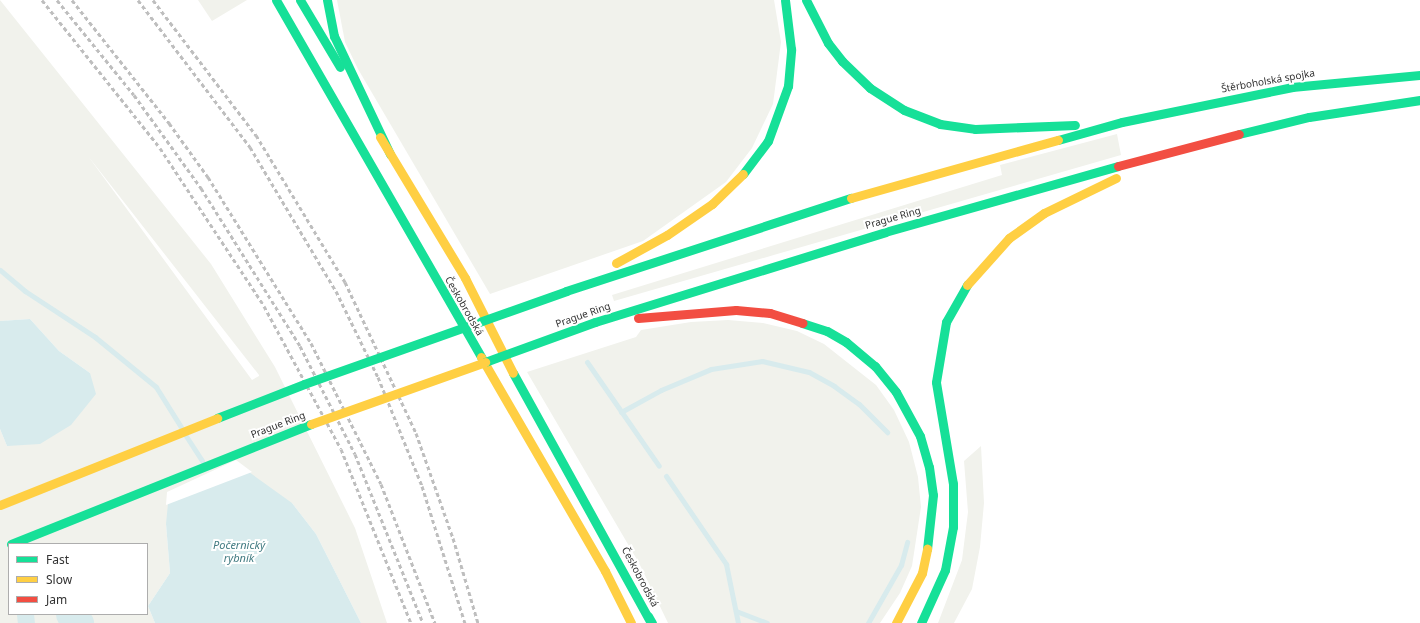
<!DOCTYPE html>
<html>
<head>
<meta charset="utf-8">
<style>
  body { margin:0 }
  #map { position:relative; width:1420px; height:623px; overflow:hidden; background:#fff; font-family:"Noto Sans",sans-serif }
  div>[style] { position:absolute }
  .green>* { inset:0; background:#f1f2ec }
  .water>* { inset:0; background:#d8ebed }
  .pier>* { inset:0; background:#fff }
  .stream>* { height:5px; margin:-2.5px; padding:0 2.5px; transform-origin:2.5px; border-radius:2.5px; background:#d8ebed }
  .canal>* { height:17px; margin:-8.5px; padding:0 8.5px; transform-origin:8.5px; border-radius:8.5px; background:#d8ebed }
  .river>* { height:29px; margin:-14.5px; padding:0 14.5px; transform-origin:14.5px; border-radius:14.5px; background:#d8ebed }
  .fast>* { height:9px; margin:-4.5px; padding:0 4.5px; transform-origin:4.5px; border-radius:4.5px; background:#16e098 }
  .slow>* { height:9px; margin:-4.5px; padding:0 4.5px; transform-origin:4.5px; border-radius:4.5px; background:#ffcf43 }
  .jam>* { height:9px; margin:-4.5px; padding:0 4.5px; transform-origin:4.5px; border-radius:4.5px; background:#f24e42 }
  .rail>* { height:3px; margin-top:-1.5px; transform-origin:0; background:repeating-linear-gradient(90deg,#bebebe 0 4px,transparent 0 7px) }
  .fast-bridge>* { height:9px; margin:-4.5px; padding:0 4.5px; transform-origin:4.5px; border-radius:4.5px; background:#16e098 }
  .slow-bridge>* { height:9px; margin:-4.5px; padding:0 4.5px; transform-origin:4.5px; border-radius:4.5px; background:#ffcf43 }
  span { translate:-50% -50%; white-space:nowrap; text-align:center; line-height:1.15; -webkit-text-stroke:4px #fff; paint-order:stroke }
  .street-label { font-size:10px; color:#323232 }
  .water-label { font-size:11px; color:#427b82; font-style:italic }
  .legend { position:absolute; left:8px; top:543px; width:140px; height:72px; box-sizing:border-box; background:#fff; border:1px solid #adadad; margin:0; padding:5px 7px; list-style:none; font-size:12px; color:#323232 }
  .legend li { display:flex; align-items:center; gap:8px; height:20px }
  .legend b { width:20px; border:1px solid #adadad }
</style>
</head>
<body>
<div id="map">
  <div class="green">
    <i style="clip-path:polygon(evenodd,0 0,211px 264px,275px 367px,355px 528px,387px 623px,361px 623px,316px 534px,292px 503px,166px 524px,170px 573px,148px 606px,155px 623px,0 623px,0 429px,7px 446px,90px 373px,59px 351px,30px 319px,0 321px,0 0,88px 156px,259px 375px,259px 376px,252px 380px,88px 156px,0 0,9px 544px,147px 544px,147px 614px,9px 614px,9px 544px)"></i>
    <i style="clip-path:polygon(198px 0,247px 0,212px 21px)"></i>
    <i style="clip-path:polygon(337px 0,774px 0,781px 42px,773px 104px,752px 148px,726px 182px,643px 241px,490px 294px,358px 69px,345px 42px)"></i>
    <i style="clip-path:polygon(1117px 134px,1121px 155px,614px 301px,612px 295px,1002px 175px,1000px 165px)"></i>
    <i style="clip-path:polygon(728px 320px,763px 323px,797px 331px,824px 344px,876px 385px,894px 410px,909px 442px,918px 477px,921px 507px,912px 566px,900px 593px,880px 623px,668px 623px,639px 563px,527px 372px,636px 337px,641px 330px,691px 322px)"></i>
    <i style="clip-path:polygon(981px 446px,984px 503px,980px 547px,972px 589px,954px 623px,938px 623px,962px 560px,968px 512px,964px 461px)"></i>
  </div>
  <div class="water">
    <i style="clip-path:polygon(30px 319px,59px 351px,90px 373px,96px 394px,71px 425px,40px 444px,7px 446px,0 429px,0 321px)"></i>
    <i style="clip-path:polygon(235px 462px,292px 503px,316px 534px,361px 623px,155px 623px,148px 606px,170px 573px,166px 524px,169px 493px)"></i>
  </div>
  <div class="pier">
    <i style="clip-path:polygon(236px 460px,252px 472px,166px 505px,167px 492px)"></i>
  </div>
  <div class="stream">
    <i style="left:0;top:270px;width:33px;rotate:40deg"></i>
    <i style="left:25px;top:291px;width:84px;rotate:33.3deg"></i>
    <i style="left:95px;top:337px;width:79px;rotate:39.3deg"></i>
    <i style="left:156px;top:387px;width:47px;rotate:58deg"></i>
    <i style="left:587px;top:362px;width:126px;rotate:55.3deg"></i>
    <i style="left:621px;top:412px;width:46px;rotate:-28.8deg"></i>
    <i style="left:661px;top:390px;width:54px;rotate:-22.8deg"></i>
    <i style="left:711px;top:369px;width:52px;rotate:-8.9deg"></i>
    <i style="left:762px;top:361px;width:48px;rotate:13.2deg"></i>
    <i style="left:809px;top:372px;width:29px;rotate:29deg"></i>
    <i style="left:834px;top:386px;width:31px;rotate:36deg"></i>
    <i style="left:859px;top:404px;width:40px;rotate:45deg"></i>
    <i style="left:186px;top:436px;width:30px;rotate:57deg"></i>
    <i style="left:666px;top:476px;width:107px;rotate:55.7deg"></i>
    <i style="left:726px;top:564px;width:60px;rotate:78.5deg"></i>
    <i style="left:736px;top:611px;width:33px;rotate:21deg"></i>
    <i style="left:868px;top:623px;width:67px;rotate:-60.4deg"></i>
    <i style="left:901px;top:565px;width:24px;rotate:-75deg"></i>
  </div>
  <div class="canal">
    <i style="left:25px;top:614px;width:9px;rotate:84deg"></i>
  </div>
  <div class="river">
    <i style="left:70px;top:614px;width:13px;rotate:45deg"></i>
  </div>
  <div class="fast">
    <i style="left:276px;top:0;width:412px;rotate:60.1deg"></i>
    <i style="left:300px;top:0;width:78px;rotate:59.2deg"></i>
    <i style="left:327px;top:0;width:37px;rotate:79deg"></i>
    <i style="left:334px;top:36px;width:131px;rotate:64.6deg"></i>
    <i style="left:806px;top:0;width:48px;rotate:62.9deg"></i>
    <i style="left:828px;top:43px;width:23px;rotate:52deg"></i>
    <i style="left:842px;top:61px;width:39px;rotate:44deg"></i>
    <i style="left:870px;top:88px;width:40px;rotate:32.9deg"></i>
    <i style="left:904px;top:110px;width:39px;rotate:21deg"></i>
    <i style="left:940px;top:124px;width:35px;rotate:8deg"></i>
    <i style="left:975px;top:129px;width:100px;rotate:-2.3deg"></i>
    <i style="left:1239px;top:134px;width:72px;rotate:-13.7deg"></i>
    <i style="left:1309px;top:117px;width:112px;rotate:-8.7deg"></i>
    <i style="left:1058px;top:140px;width:66px;rotate:-15.7deg"></i>
    <i style="left:1122px;top:122px;width:174px;rotate:-11.6deg"></i>
    <i style="left:1292px;top:87px;width:129px;rotate:-5.4deg"></i>
    <i style="left:743px;top:174px;width:41px;rotate:-52.9deg"></i>
    <i style="left:768px;top:141px;width:59px;rotate:-70deg"></i>
    <i style="left:788px;top:86px;width:37px;rotate:-85deg"></i>
    <i style="left:791px;top:49px;width:49px;rotate:-97deg"></i>
    <i style="left:566px;top:291px;width:300px;rotate:-18.1deg"></i>
    <i style="left:595px;top:322px;width:304px;rotate:-17.2deg"></i>
    <i style="left:885px;top:232px;width:242px;rotate:-15.8deg"></i>
    <i style="left:802px;top:323px;width:26px;rotate:18deg"></i>
    <i style="left:827px;top:331px;width:22px;rotate:30deg"></i>
    <i style="left:846px;top:342px;width:38px;rotate:40deg"></i>
    <i style="left:875px;top:366px;width:33px;rotate:51deg"></i>
    <i style="left:896px;top:392px;width:50px;rotate:61.4deg"></i>
    <i style="left:920px;top:436px;width:32px;rotate:74deg"></i>
    <i style="left:929px;top:467px;width:28px;rotate:82deg"></i>
    <i style="left:933px;top:495px;width:54px;rotate:96.3deg"></i>
    <i style="left:513px;top:373px;width:286px;rotate:61.1deg"></i>
    <i style="left:648px;top:616px;width:8px;rotate:60deg"></i>
    <i style="left:921px;top:623px;width:58px;rotate:-65.6deg"></i>
    <i style="left:945px;top:570px;width:44px;rotate:-79.5deg"></i>
    <i style="left:953px;top:527px;width:43px;rotate:-90deg"></i>
    <i style="left:953px;top:484px;width:103px;rotate:-99.5deg"></i>
    <i style="left:936px;top:382px;width:61px;rotate:-80.5deg"></i>
    <i style="left:946px;top:322px;width:43px;rotate:-60.4deg"></i>
  </div>
  <div class="slow">
    <i style="left:380px;top:137px;width:165px;rotate:58.9deg"></i>
    <i style="left:465px;top:278px;width:106px;rotate:63.2deg"></i>
    <i style="left:851px;top:198px;width:215px;rotate:-15.7deg"></i>
    <i style="left:616px;top:263px;width:58px;rotate:-28.8deg"></i>
    <i style="left:667px;top:235px;width:55px;rotate:-34.6deg"></i>
    <i style="left:712px;top:204px;width:43px;rotate:-44.1deg"></i>
    <i style="left:967px;top:285px;width:63px;rotate:-48.2deg"></i>
    <i style="left:1009px;top:238px;width:43px;rotate:-35.5deg"></i>
    <i style="left:1044px;top:213px;width:80px;rotate:-25.9deg"></i>
    <i style="left:481px;top:357px;width:247px;rotate:59.9deg"></i>
    <i style="left:605px;top:571px;width:58px;rotate:63.4deg"></i>
    <i style="left:896px;top:623px;width:56px;rotate:-62.5deg"></i>
    <i style="left:922px;top:573px;width:25px;rotate:-78deg"></i>
  </div>
  <div class="jam">
    <i style="left:1118px;top:166px;width:125px;rotate:-14.8deg"></i>
    <i style="left:638px;top:318px;width:98px;rotate:-4.7deg"></i>
    <i style="left:736px;top:310px;width:34px;rotate:5deg"></i>
    <i style="left:770px;top:313px;width:34px;rotate:17deg"></i>
  </div>
  <div class="rail">
    <i style="left:42px;top:0;width:189px;rotate:51.4deg"></i>
    <i style="left:160px;top:148px;width:189px;rotate:56.6deg"></i>
    <i style="left:264px;top:306px;width:162px;rotate:61.7deg"></i>
    <i style="left:341px;top:449px;width:188px;rotate:68.1deg"></i>
    <i style="left:57px;top:0;width:122px;rotate:51deg"></i>
    <i style="left:134px;top:95px;width:115px;rotate:54.2deg"></i>
    <i style="left:201px;top:188px;width:186px;rotate:57.9deg"></i>
    <i style="left:300px;top:346px;width:121px;rotate:63deg"></i>
    <i style="left:355px;top:454px;width:182px;rotate:68.1deg"></i>
    <i style="left:72px;top:0;width:157px;rotate:51.7deg"></i>
    <i style="left:169px;top:123px;width:67px;rotate:54.2deg"></i>
    <i style="left:208px;top:177px;width:195px;rotate:58.2deg"></i>
    <i style="left:311px;top:343px;width:157px;rotate:63.6deg"></i>
    <i style="left:381px;top:484px;width:149px;rotate:68.8deg"></i>
    <i style="left:138px;top:0;width:185px;rotate:52.7deg"></i>
    <i style="left:250px;top:147px;width:168px;rotate:59.2deg"></i>
    <i style="left:336px;top:291px;width:96px;rotate:64deg"></i>
    <i style="left:378px;top:377px;width:118px;rotate:68deg"></i>
    <i style="left:422px;top:486px;width:144px;rotate:72.6deg"></i>
    <i style="left:153px;top:0;width:170px;rotate:52.7deg"></i>
    <i style="left:256px;top:135px;width:172px;rotate:58.8deg"></i>
    <i style="left:345px;top:282px;width:167px;rotate:64.8deg"></i>
    <i style="left:416px;top:433px;width:111px;rotate:70.6deg"></i>
    <i style="left:453px;top:538px;width:89px;rotate:73.6deg"></i>
  </div>
  <div class="fast-bridge">
    <i style="left:485px;top:362px;width:117px;rotate:-20deg"></i>
    <i style="left:217px;top:418px;width:93px;rotate:-21.3deg"></i>
    <i style="left:304px;top:384px;width:278px;rotate:-19.5deg"></i>
    <i style="left:11px;top:544px;width:323px;rotate:-21.8deg"></i>
  </div>
  <div class="slow-bridge">
    <i style="left:311px;top:424px;width:185px;rotate:-19.6deg"></i>
    <i style="left:0;top:505px;width:234px;rotate:-21.8deg"></i>
  </div>
  <div class="street-label">
    <span style="left:1268px;top:81px;rotate:-10deg">Štěrboholská spojka</span>
    <span style="left:893px;top:218px;rotate:-16deg">Prague Ring</span>
    <span style="left:464px;top:306px;rotate:60deg">Českobrodská</span>
    <span style="left:583px;top:315px;rotate:-19deg">Prague Ring</span>
    <span style="left:278px;top:425px;rotate:-21deg">Prague Ring</span>
    <span style="left:640px;top:577px;rotate:62deg">Českobrodská</span>
  </div>
  <div class="water-label">
    <span style="left:239px;top:552px">Počernický<br>rybník</span>
  </div>
  <ul class="legend">
  <li><b style="height:5px;background:#16e098"></b>Fast</li>
  <li><b style="height:5px;background:#ffcf43"></b>Slow</li>
  <li><b style="height:5px;background:#f24e42"></b>Jam</li>
  </ul>
</div>
</body>
</html>
